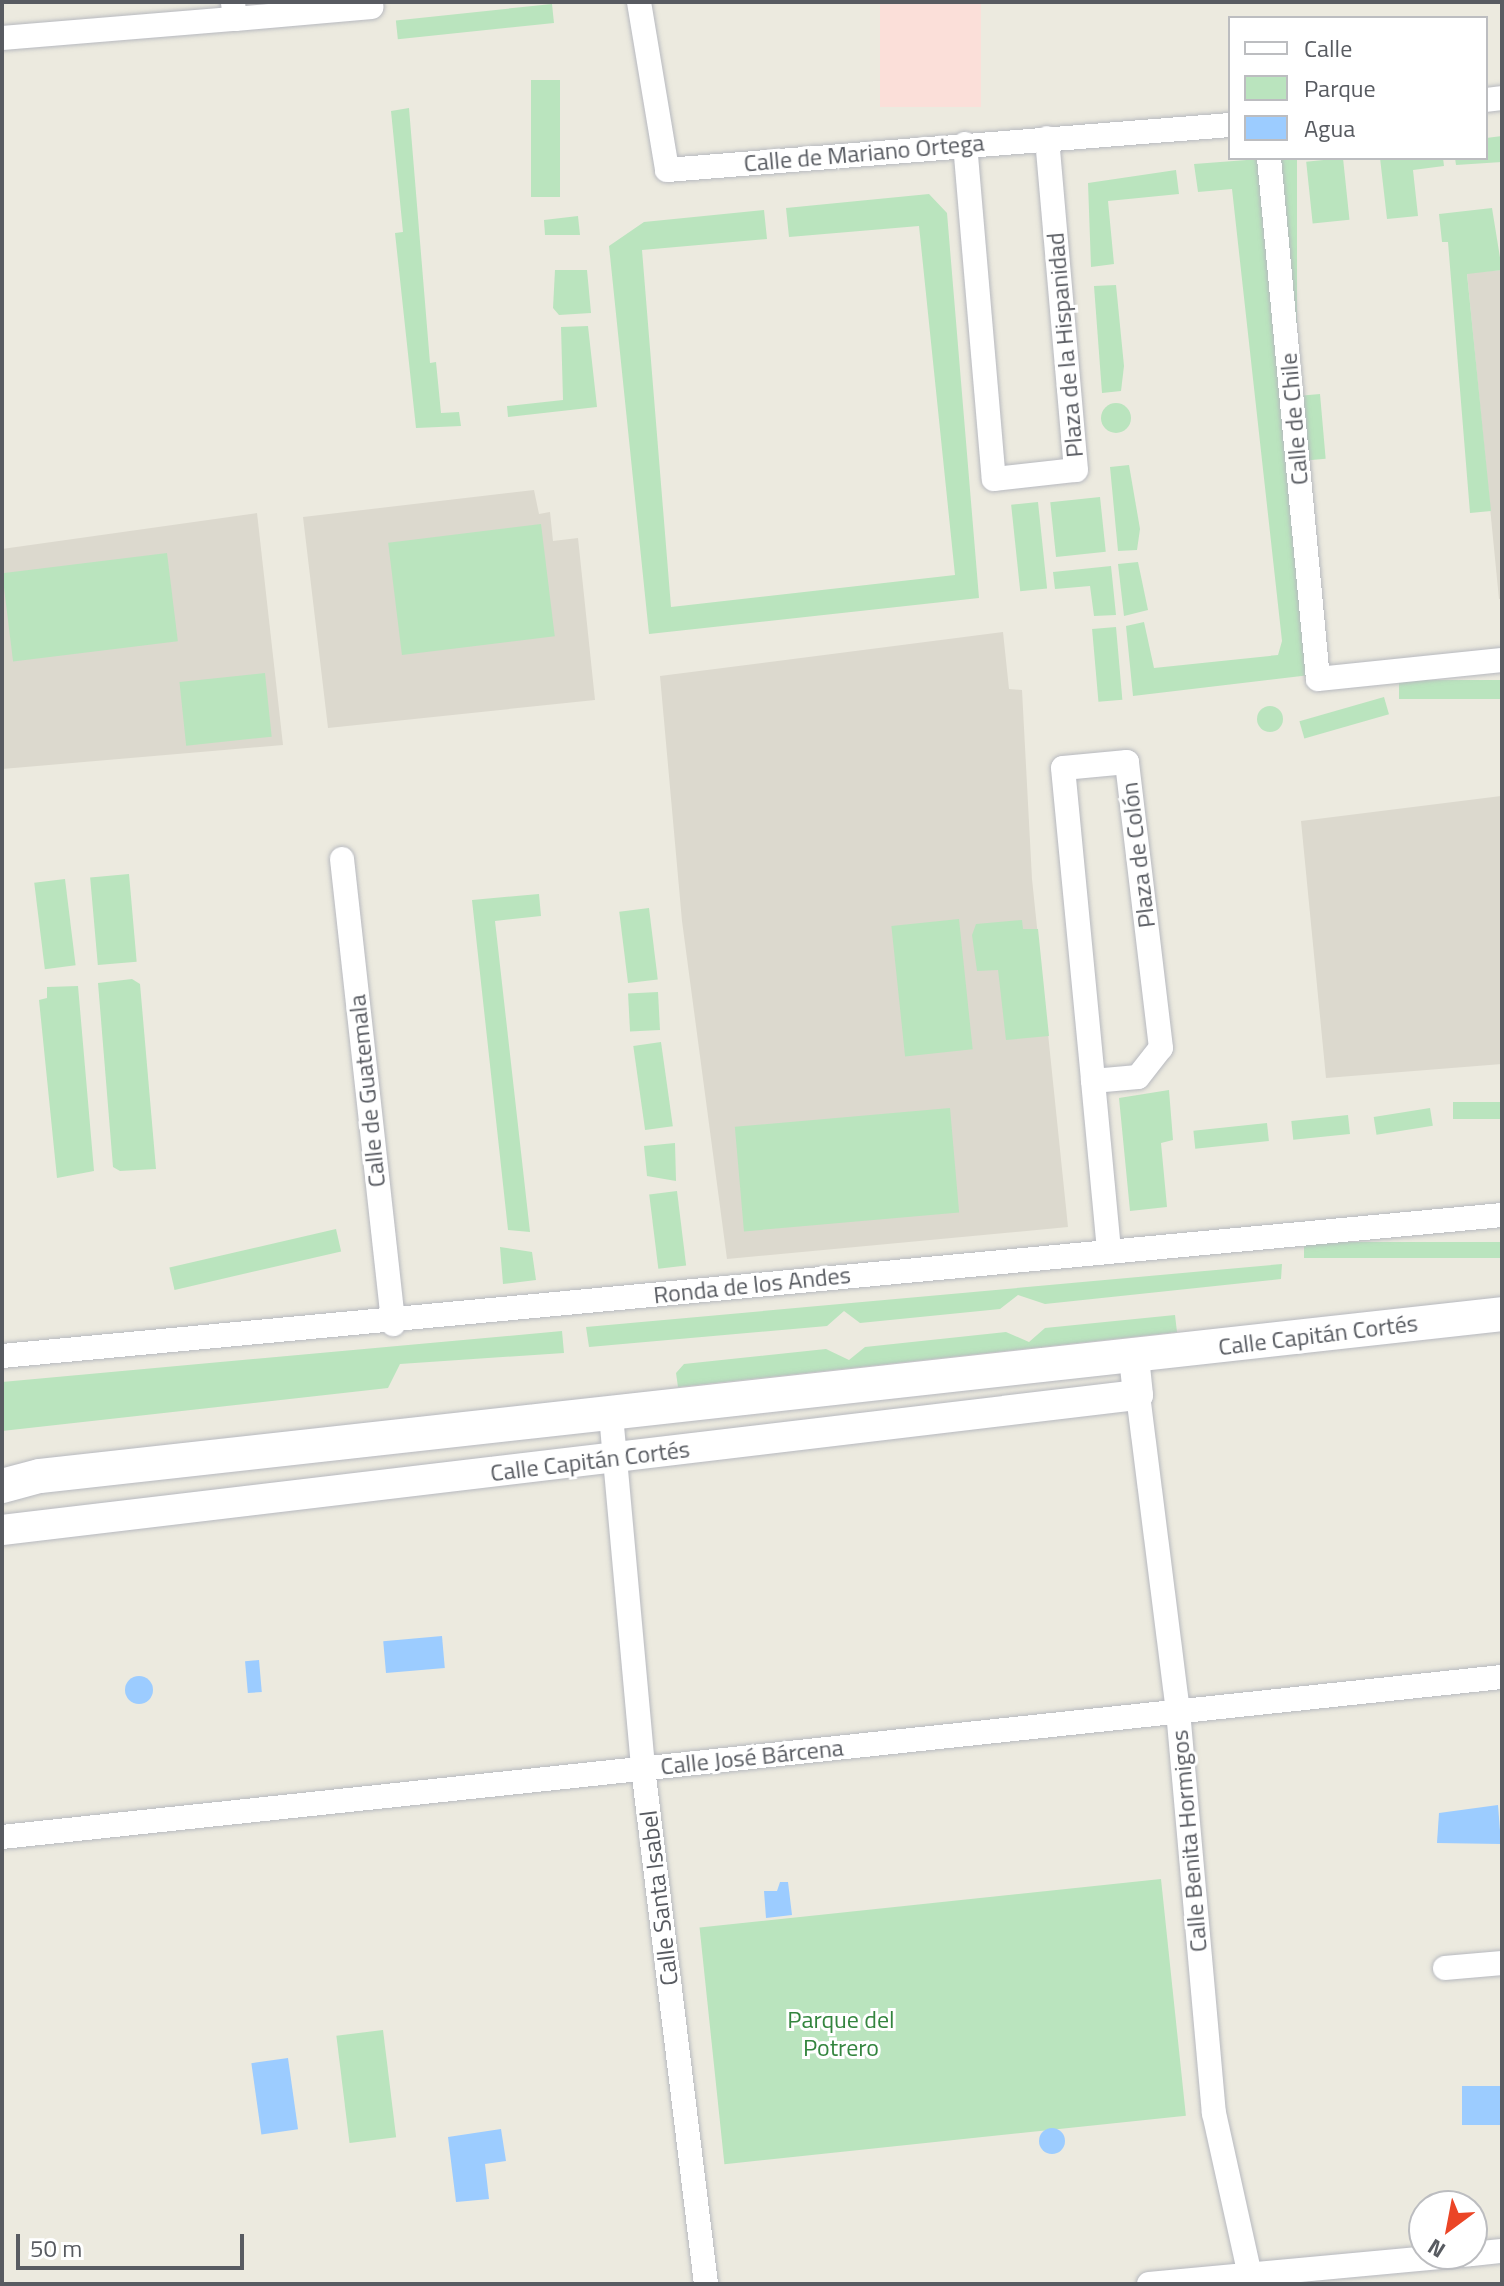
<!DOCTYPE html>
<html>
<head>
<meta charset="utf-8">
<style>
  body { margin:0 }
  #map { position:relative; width:1504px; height:2286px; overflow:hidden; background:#eceadf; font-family:"Titillium Web",sans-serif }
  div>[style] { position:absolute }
  .education>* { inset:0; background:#dcd9ce }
  .medical>* { inset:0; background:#fbdfd9; transform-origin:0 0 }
  .green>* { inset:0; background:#bae4be; transform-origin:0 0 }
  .round { border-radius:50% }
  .water>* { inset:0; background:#9cccff; transform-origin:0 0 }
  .roads { filter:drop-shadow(0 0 2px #b7b9bf) drop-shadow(0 0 2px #b7b9bf) }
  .minor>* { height:24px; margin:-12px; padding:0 12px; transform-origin:12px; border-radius:12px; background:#fff }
  .tertiary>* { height:30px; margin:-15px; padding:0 15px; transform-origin:15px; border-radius:15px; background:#fff }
  .secondary>* { height:34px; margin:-17px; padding:0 17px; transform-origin:17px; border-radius:17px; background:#fff }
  span { translate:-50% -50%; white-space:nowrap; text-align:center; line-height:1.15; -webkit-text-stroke:6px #fff; paint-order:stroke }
  .street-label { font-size:24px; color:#585b61 }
  .park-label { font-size:24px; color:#33853e }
  .frame { position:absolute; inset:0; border:4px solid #585b61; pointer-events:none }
  .legend { position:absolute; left:1228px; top:16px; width:260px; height:144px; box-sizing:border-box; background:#fff; border:2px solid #bcbdc0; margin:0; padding:10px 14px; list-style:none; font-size:24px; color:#585b61 }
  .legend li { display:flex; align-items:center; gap:16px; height:40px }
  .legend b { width:40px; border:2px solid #bcbdc0 }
  .north { position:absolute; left:1408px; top:2190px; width:80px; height:80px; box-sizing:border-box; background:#fff; border:2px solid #bcbdc0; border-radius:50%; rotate:212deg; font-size:22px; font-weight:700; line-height:32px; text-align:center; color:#585b61 }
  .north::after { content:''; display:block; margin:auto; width:28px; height:36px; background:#eb4526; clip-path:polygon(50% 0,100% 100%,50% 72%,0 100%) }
  .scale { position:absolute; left:16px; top:2234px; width:228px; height:36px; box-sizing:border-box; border:4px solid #585b61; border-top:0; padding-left:10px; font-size:24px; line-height:28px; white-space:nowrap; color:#585b61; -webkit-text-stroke:6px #fff; paint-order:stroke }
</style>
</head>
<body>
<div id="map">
  <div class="education">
    <i style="clip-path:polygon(1502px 270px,1502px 599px,1499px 599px,1467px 273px)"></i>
    <i style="clip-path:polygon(534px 490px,539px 514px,550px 512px,553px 541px,578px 538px,595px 700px,328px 728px,303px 517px)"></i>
    <i style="clip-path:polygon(257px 513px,283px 745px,2px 769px,2px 549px)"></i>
    <i style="clip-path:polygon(1003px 632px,1009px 689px,1022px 690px,1032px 879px,1068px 1227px,727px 1259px,682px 921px,660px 676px)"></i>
    <i style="clip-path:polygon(1501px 796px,1502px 1064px,1326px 1078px,1301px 821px)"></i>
  </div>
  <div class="medical">
    <i style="left:880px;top:2px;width:101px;height:105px"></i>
  </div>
  <div class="green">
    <i style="left:552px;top:4px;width:19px;height:157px;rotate:84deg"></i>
    <i style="left:531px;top:80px;width:29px;height:117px"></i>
    <i style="clip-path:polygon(409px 108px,430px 363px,436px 362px,441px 413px,459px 412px,461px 426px,416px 428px,395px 233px,403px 232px,391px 111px)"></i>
    <i style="clip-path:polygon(1502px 136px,1502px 162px,1456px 165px,1455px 158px,1486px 158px,1486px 138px)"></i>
    <i style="left:1276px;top:158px;width:21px;height:227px"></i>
    <i style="left:1343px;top:158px;width:62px;height:37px;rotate:84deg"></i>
    <i style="clip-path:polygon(1380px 158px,1443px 158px,1444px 166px,1413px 170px,1418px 216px,1387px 219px)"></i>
    <i style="clip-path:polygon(1260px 159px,1310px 675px,1133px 696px,1126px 626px,1144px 622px,1154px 668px,1278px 655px,1282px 641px,1232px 189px,1198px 192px,1194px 164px)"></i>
    <i style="clip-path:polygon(1176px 170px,1179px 194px,1108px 201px,1114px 264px,1091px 267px,1088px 183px)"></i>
    <i style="clip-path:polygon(929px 194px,947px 213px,979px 598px,649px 634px,609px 246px,644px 222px,764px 210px,767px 239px,642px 250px,671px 607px,955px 575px,919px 226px,789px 237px,786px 208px)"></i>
    <i style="clip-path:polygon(1492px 208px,1502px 270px,1467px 274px,1491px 511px,1470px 513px,1448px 242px,1442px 242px,1439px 214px)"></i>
    <i style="clip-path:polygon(578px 216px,580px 235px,545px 235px,544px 220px)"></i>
    <i style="clip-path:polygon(555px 270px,587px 270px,591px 313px,559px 315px,553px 308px)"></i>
    <i style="clip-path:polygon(1116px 285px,1124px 366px,1121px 391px,1102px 393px,1094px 286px)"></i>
    <i style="clip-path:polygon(588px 326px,597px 407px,508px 417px,507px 406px,563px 400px,561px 327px)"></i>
    <i style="left:1320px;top:394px;width:65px;height:20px;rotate:85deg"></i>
    <i class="round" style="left:1101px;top:403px;width:30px;height:30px"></i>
    <i style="clip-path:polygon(1129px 465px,1140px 529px,1137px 550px,1118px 551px,1110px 467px)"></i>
    <i style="left:1100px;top:497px;width:55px;height:50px;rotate:84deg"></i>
    <i style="left:1038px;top:502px;width:87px;height:27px;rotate:84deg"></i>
    <i style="left:541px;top:524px;width:113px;height:154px;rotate:83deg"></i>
    <i style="left:167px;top:553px;width:89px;height:166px;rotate:83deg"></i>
    <i style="clip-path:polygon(1138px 562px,1148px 610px,1124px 616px,1118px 564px)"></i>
    <i style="clip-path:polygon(1111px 566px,1116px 615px,1094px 616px,1090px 586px,1055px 589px,1053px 572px)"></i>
    <i style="left:1116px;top:627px;width:73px;height:24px;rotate:85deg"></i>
    <i style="left:265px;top:673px;width:64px;height:86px;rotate:84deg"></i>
    <i style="left:1502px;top:680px;width:19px;height:103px;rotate:90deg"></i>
    <i style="left:1384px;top:697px;width:18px;height:88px;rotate:74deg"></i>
    <i class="round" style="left:1257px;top:706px;width:26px;height:26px"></i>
    <i style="left:129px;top:874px;width:88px;height:39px;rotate:85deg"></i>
    <i style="left:65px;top:879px;width:87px;height:31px;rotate:83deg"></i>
    <i style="clip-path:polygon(539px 894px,541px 916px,495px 921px,530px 1232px,508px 1230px,472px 900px)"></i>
    <i style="left:649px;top:908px;width:72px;height:30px;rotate:83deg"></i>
    <i style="left:959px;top:919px;width:131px;height:68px;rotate:84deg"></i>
    <i style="clip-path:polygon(1022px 920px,1023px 929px,1038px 929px,1049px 1036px,1006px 1040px,998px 970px,977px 971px,972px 935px,976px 924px)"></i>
    <i style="clip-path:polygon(132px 979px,140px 984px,156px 1169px,120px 1171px,113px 1167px,98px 983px)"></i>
    <i style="clip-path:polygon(78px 986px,94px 1171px,57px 1178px,39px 1000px,47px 998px,47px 987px)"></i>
    <i style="left:658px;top:992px;width:38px;height:30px;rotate:87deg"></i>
    <i style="left:661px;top:1042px;width:85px;height:28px;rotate:82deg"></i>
    <i style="clip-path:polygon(1169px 1090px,1173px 1140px,1161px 1143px,1167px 1207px,1130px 1211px,1119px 1098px)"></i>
    <i style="left:1502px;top:1102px;width:17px;height:49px;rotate:90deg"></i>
    <i style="left:950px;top:1108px;width:105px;height:216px;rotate:85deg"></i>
    <i style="left:1430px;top:1108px;width:18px;height:57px;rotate:81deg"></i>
    <i style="left:1348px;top:1115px;width:19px;height:57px;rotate:84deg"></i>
    <i style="left:1267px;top:1123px;width:18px;height:74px;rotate:84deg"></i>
    <i style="clip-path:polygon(675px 1143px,676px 1181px,647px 1176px,644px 1146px)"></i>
    <i style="left:677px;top:1191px;width:75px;height:28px;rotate:83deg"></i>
    <i style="left:336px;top:1229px;width:23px;height:171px;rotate:77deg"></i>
    <i style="left:1502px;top:1242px;width:16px;height:198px;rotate:90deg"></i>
    <i style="clip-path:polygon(500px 1247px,532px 1252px,536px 1280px,503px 1284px)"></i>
    <i style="clip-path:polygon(1282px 1264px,1281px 1279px,1045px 1304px,1018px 1295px,1000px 1309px,860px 1323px,844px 1311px,827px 1326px,589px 1347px,586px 1327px)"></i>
    <i style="clip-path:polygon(1175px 1315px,1177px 1332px,678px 1387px,676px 1373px,684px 1364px,826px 1349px,849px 1360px,865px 1347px,1006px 1332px,1029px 1342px,1045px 1328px)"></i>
    <i style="clip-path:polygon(562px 1331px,564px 1353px,400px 1364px,388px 1388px,2px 1431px,2px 1382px)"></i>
    <i style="left:1161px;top:1879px;width:238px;height:464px;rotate:84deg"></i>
    <i style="left:383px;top:2030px;width:108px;height:47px;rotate:83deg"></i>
  </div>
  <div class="water">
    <i style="left:442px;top:1636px;width:32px;height:59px;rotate:85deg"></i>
    <i style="left:259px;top:1660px;width:32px;height:14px;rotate:85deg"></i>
    <i class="round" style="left:125px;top:1676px;width:28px;height:28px"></i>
    <i style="clip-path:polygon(1498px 1805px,1501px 1844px,1437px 1843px,1439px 1813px)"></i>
    <i style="clip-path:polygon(780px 1882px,788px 1882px,792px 1915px,766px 1918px,764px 1891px,777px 1891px)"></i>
    <i style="left:288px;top:2058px;width:72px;height:37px;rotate:82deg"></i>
    <i style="left:1502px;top:2086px;width:39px;height:40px;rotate:90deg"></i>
    <i class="round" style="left:1039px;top:2128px;width:26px;height:26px"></i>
    <i style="clip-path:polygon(501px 2129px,506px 2161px,485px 2164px,489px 2199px,456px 2202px,448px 2137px)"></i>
  </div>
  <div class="roads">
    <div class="minor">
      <i style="left:639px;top:2px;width:170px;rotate:80.5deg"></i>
      <i style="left:667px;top:170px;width:565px;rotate:-4.57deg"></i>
      <i style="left:235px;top:19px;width:137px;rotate:-5deg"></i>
      <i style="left:2px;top:38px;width:234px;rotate:-4.7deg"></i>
      <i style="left:235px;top:19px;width:17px;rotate:-97deg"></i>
      <i style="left:1486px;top:100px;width:16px;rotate:-7deg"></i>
      <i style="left:965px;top:144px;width:336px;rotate:85.1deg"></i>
      <i style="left:994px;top:479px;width:82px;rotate:-6.3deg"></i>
      <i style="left:1076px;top:470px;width:333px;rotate:-95deg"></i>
      <i style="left:1269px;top:158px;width:523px;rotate:84.63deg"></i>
      <i style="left:1318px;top:679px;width:185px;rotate:-5.9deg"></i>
      <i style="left:342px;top:859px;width:468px;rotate:83.7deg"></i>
      <i style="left:1093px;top:1081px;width:45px;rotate:-5.1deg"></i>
      <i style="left:1138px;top:1077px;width:37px;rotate:-52deg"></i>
      <i style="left:1161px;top:1048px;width:288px;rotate:-96.8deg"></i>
      <i style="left:1127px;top:762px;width:64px;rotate:174.6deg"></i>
      <i style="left:1063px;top:768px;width:314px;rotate:84.5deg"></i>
      <i style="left:1093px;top:1081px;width:171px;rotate:84.6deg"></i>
      <i style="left:2px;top:1356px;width:1507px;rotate:-5.37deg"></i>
      <i style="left:1138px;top:1395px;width:319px;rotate:82.8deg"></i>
      <i style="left:1178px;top:1711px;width:404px;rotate:84.9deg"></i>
      <i style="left:1214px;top:2113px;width:175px;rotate:77.5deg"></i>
      <i style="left:611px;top:1415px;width:354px;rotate:84.8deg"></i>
      <i style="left:643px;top:1768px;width:520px;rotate:83.04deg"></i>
      <i style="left:2px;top:1837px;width:1509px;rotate:-6.09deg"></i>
      <i style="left:1445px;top:1968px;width:57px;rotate:-5deg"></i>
      <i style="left:1472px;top:2254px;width:30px;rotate:-6deg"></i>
      <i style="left:1149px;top:2284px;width:322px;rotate:-5.3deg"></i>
    </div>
    <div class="tertiary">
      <i style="left:2px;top:1530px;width:1144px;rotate:-6.78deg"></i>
      <i style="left:1138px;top:1395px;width:39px;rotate:-96deg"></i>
    </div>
    <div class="secondary">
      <i style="left:2px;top:1486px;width:39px;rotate:-15deg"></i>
      <i style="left:40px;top:1476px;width:1471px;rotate:-6.32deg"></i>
    </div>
  </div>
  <div class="street-label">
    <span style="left:864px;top:153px;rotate:-5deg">Calle de Mariano Ortega</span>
    <span style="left:1065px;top:345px;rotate:-95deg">Plaza de la Hispanidad</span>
    <span style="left:1294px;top:419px;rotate:-95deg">Calle de Chile</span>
    <span style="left:1138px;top:855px;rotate:-97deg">Plaza de Colón</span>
    <span style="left:367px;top:1091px;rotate:-96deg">Calle de Guatemala</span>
    <span style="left:752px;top:1285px;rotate:-6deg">Ronda de los Andes</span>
    <span style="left:1318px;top:1335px;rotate:-7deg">Calle Capitán Cortés</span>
    <span style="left:590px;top:1461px;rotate:-7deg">Calle Capitán Cortés</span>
    <span style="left:752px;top:1757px;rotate:-6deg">Calle José Bárcena</span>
    <span style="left:1189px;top:1841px;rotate:-95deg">Calle Benita Hormigos</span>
    <span style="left:659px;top:1898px;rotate:-97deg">Calle Santa Isabel</span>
  </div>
  <div class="park-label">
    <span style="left:841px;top:2034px">Parque del<br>Potrero</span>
  </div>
  <div class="frame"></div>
  <ul class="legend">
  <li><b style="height:10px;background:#fff"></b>Calle</li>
  <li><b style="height:22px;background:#bae4be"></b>Parque</li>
  <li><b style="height:22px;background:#9cccff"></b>Agua</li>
  </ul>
  <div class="north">N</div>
  <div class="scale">50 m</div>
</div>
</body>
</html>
